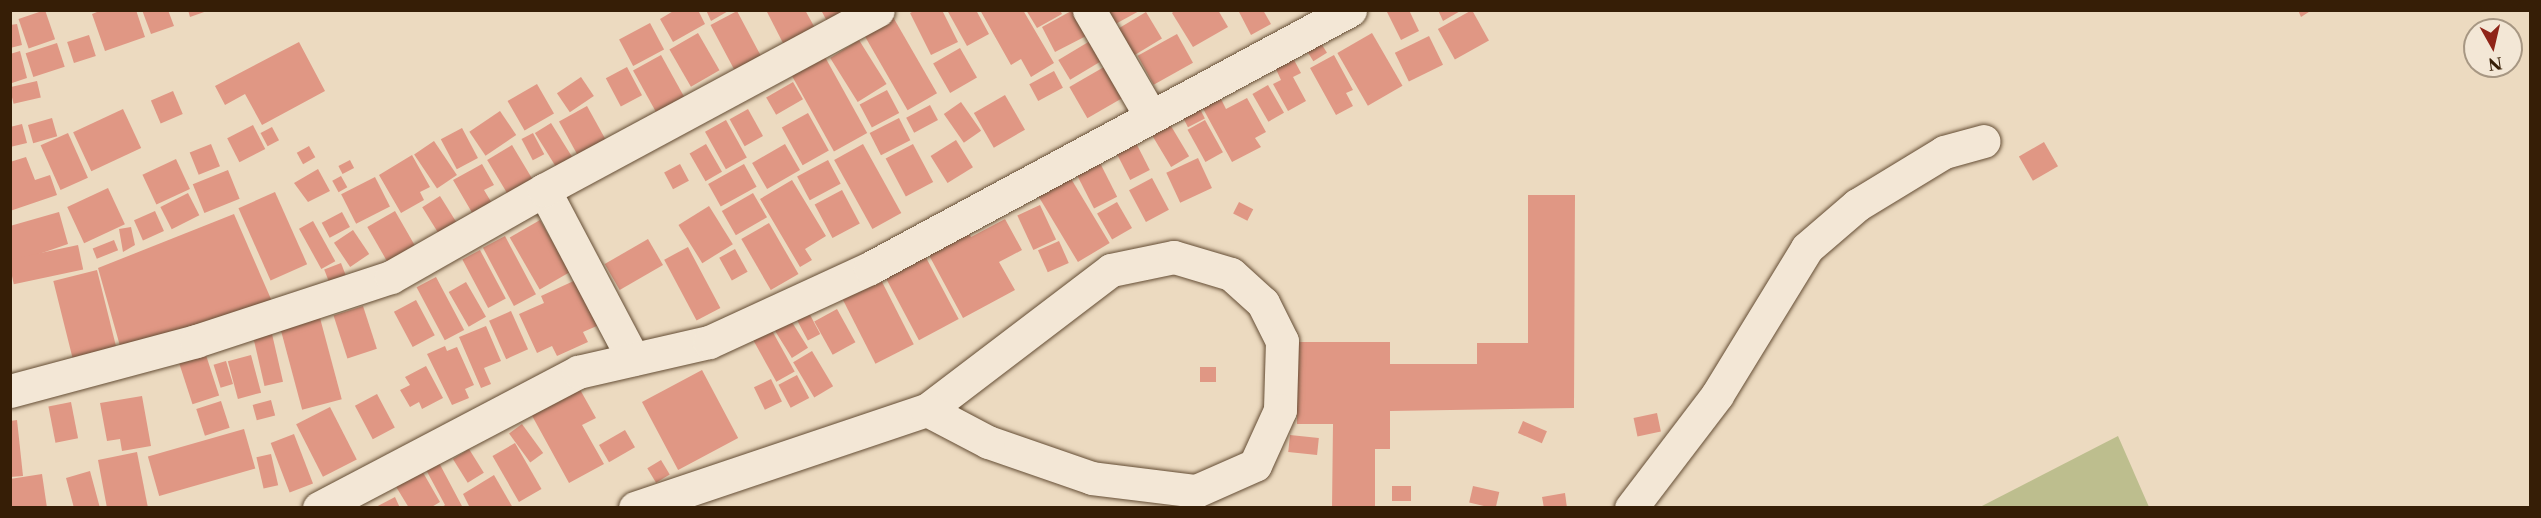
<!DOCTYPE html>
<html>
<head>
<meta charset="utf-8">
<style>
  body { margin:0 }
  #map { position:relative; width:2541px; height:518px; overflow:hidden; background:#ecdac0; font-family:"Libre Caslon Text",serif }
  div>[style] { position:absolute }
  .green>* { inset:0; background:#bdbe8e }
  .building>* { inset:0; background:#e09784; transform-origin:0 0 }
  .roads { filter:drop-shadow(0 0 2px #644d34) drop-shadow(0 0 2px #644d34) }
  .minor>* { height:33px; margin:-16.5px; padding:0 16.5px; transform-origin:16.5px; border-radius:16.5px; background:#f3e7d6 }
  span { translate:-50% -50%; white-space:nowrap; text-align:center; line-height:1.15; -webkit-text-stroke:4.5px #f3e7d6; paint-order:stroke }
  .frame { position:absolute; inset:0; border:12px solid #361e06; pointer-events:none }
  .north { position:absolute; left:2463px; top:18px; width:60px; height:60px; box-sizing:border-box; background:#f3e7d6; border:2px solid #a79783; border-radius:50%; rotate:172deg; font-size:16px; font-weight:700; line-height:24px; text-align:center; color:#361e06 }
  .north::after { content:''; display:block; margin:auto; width:21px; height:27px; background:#8f2418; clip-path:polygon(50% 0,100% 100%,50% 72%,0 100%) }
</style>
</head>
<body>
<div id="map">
  <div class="green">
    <i style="clip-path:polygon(2118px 436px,2149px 507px,1980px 507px)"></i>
  </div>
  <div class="building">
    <i style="left:45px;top:10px;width:31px;height:28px;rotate:71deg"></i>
    <i style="clip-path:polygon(102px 10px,136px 10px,145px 37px,105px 51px,92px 14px)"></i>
    <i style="clip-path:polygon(142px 10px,168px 10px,174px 26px,151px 34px)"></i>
    <i style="clip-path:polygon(188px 10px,207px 10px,207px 11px,190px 17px)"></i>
    <i style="clip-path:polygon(675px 10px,698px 10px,705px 24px,673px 42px,660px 19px)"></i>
    <i style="clip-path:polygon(706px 10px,730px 10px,711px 21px)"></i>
    <i style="clip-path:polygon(766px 10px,805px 10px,815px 28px,784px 45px)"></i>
    <i style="clip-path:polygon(821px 10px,849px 10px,829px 25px)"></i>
    <i style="clip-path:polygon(916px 10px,942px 10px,958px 42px,931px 55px,910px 13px)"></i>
    <i style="clip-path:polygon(947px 10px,976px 10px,989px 34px,967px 46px)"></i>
    <i style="clip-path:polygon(980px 10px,1023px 10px,1054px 63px,1031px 77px,1021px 59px,1011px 65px)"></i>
    <i style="clip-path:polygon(1026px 10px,1060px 10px,1062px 14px,1037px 28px)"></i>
    <i style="clip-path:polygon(1073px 10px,1077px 10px,1090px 34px,1055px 52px,1042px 27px)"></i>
    <i style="clip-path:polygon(1101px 10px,1141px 10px,1110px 27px)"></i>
    <i style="clip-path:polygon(1175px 10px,1218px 10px,1228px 27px,1193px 47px,1172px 13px)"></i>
    <i style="clip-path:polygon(1238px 10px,1263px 10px,1271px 24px,1251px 35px)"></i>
    <i style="clip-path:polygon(1390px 10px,1409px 10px,1419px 31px,1401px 40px,1387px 12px)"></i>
    <i style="clip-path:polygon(1438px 10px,1462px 10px,1443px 21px)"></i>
    <i style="left:1472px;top:10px;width:35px;height:39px;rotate:61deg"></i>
    <i style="clip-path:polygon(2298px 10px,2312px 10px,2301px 17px)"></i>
    <i style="left:737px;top:11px;width:51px;height:30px;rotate:62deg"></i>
    <i style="left:1146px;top:12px;width:31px;height:39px;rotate:59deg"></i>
    <i style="left:893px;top:17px;width:88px;height:34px;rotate:60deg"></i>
    <i style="left:650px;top:23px;width:30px;height:35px;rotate:62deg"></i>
    <i style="clip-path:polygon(17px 24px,22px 45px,10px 48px,10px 25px)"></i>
    <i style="left:698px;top:33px;width:43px;height:33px;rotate:60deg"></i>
    <i style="left:1372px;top:33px;width:61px;height:40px;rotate:60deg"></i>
    <i style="left:1177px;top:34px;width:33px;height:45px;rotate:61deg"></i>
    <i style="left:89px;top:35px;width:22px;height:23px;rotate:72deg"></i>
    <i style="left:1429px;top:36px;width:32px;height:38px;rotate:64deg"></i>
    <i style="left:859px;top:40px;width:52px;height:34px;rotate:58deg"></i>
    <i style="left:1319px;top:40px;width:15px;height:16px;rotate:58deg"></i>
    <i style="left:1090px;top:41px;width:23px;height:37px;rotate:59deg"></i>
    <i style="clip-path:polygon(299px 42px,325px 91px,262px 125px,245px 94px,225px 105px,215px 86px)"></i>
    <i style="left:57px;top:43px;width:25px;height:33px;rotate:72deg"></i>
    <i style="left:960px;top:48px;width:34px;height:31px;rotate:60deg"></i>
    <i style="clip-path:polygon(20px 51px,27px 78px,12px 83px,10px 54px)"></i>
    <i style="left:661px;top:55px;width:48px;height:32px;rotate:61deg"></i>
    <i style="clip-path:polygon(1334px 55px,1353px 90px,1346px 93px,1353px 106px,1336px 115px,1310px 68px)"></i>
    <i style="left:825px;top:57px;width:87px;height:38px;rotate:61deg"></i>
    <i style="clip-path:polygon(1293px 58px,1301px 73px,1293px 77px,1306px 101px,1288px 111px,1273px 84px,1281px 80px,1275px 67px)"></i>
    <i style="left:627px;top:67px;width:32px;height:24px;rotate:62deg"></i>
    <i style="left:1104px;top:67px;width:36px;height:40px;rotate:60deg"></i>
    <i style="left:1054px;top:71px;width:19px;height:28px;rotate:62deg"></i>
    <i style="left:581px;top:77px;width:23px;height:29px;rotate:56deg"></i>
    <i style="left:37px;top:81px;width:17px;height:28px;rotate:77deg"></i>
    <i style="left:793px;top:82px;width:20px;height:31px;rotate:60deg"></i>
    <i style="left:537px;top:84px;width:34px;height:34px;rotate:60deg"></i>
    <i style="left:1268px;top:85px;width:32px;height:18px;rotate:60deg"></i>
    <i style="left:887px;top:90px;width:26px;height:31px;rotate:62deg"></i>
    <i style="left:173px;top:91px;width:25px;height:24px;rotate:67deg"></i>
    <i style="clip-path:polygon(1218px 93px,1226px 109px,1247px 98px,1266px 132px,1255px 138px,1261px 147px,1232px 162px,1200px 103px)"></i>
    <i style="left:1005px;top:95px;width:40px;height:36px;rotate:60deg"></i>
    <i style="left:961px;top:102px;width:35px;height:21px;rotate:55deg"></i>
    <i style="left:930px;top:105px;width:17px;height:27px;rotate:62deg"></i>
    <i style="left:587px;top:106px;width:38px;height:32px;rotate:61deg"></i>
    <i style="left:1199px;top:107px;width:13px;height:19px;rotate:63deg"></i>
    <i style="left:123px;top:109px;width:43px;height:55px;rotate:65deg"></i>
    <i style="left:748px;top:109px;width:31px;height:21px;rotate:61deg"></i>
    <i style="left:500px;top:111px;width:29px;height:37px;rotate:56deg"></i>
    <i style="left:808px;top:113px;width:43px;height:30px;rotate:61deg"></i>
    <i style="left:52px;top:118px;width:19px;height:25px;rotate:74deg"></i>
    <i style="left:899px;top:118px;width:25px;height:33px;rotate:63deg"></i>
    <i style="left:726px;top:120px;width:43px;height:24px;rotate:61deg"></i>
    <i style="left:1205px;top:120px;width:37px;height:20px;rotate:61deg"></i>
    <i style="left:1168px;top:121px;width:41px;height:21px;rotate:59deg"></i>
    <i style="left:551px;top:123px;width:40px;height:19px;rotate:58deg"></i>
    <i style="clip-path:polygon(22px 124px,27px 143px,10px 147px,10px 127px)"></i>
    <i style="left:253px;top:125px;width:27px;height:29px;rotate:63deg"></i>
    <i style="left:272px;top:127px;width:15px;height:13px;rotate:62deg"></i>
    <i style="left:462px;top:128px;width:34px;height:24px;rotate:62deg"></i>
    <i style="left:68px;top:133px;width:49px;height:30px;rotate:66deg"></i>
    <i style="left:533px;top:133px;width:24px;height:13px;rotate:62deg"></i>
    <i style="left:1133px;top:137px;width:37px;height:22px;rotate:63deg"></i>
    <i style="left:956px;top:140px;width:32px;height:30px;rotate:58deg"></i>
    <i style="left:434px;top:141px;width:41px;height:24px;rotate:56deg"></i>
    <i style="left:2044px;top:142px;width:28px;height:29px;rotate:60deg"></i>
    <i style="left:211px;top:144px;width:24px;height:23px;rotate:68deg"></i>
    <i style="left:706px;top:144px;width:32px;height:19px;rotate:60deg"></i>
    <i style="left:785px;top:144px;width:30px;height:38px;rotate:60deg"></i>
    <i style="left:863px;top:144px;width:79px;height:33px;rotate:61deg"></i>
    <i style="left:913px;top:144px;width:43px;height:31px;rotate:62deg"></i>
    <i style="left:512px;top:145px;width:41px;height:29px;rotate:59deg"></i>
    <i style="left:309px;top:146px;width:13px;height:14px;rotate:61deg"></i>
    <i style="clip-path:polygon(412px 155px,430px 187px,420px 192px,424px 200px,401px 213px,379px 175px)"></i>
    <i style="clip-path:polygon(26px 157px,35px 180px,50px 175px,57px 195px,10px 211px,10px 162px)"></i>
    <i style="left:1198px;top:158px;width:33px;height:35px;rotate:65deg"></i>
    <i style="left:176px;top:159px;width:33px;height:37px;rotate:65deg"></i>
    <i style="left:350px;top:160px;width:9px;height:13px;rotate:63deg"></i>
    <i style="left:828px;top:160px;width:27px;height:35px;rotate:62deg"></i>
    <i style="left:1099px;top:161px;width:40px;height:26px;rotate:63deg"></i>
    <i style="clip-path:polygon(482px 164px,494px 185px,484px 190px,493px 205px,474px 216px,453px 180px)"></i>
    <i style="left:680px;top:164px;width:19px;height:18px;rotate:62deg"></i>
    <i style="left:744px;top:164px;width:26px;height:41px;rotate:61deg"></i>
    <i style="clip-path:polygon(318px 169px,330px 191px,308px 202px,294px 183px)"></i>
    <i style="left:228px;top:170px;width:31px;height:38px;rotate:68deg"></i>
    <i style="left:341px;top:176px;width:13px;height:10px;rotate:61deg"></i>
    <i style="left:375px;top:177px;width:33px;height:38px;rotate:63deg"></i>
    <i style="left:1070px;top:177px;width:77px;height:37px;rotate:59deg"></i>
    <i style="left:1152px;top:178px;width:36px;height:26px;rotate:62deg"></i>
    <i style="clip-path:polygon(792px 180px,826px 236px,805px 249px,812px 260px,800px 267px,760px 199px)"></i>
    <i style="left:108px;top:188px;width:40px;height:45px;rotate:65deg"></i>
    <i style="left:842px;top:190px;width:38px;height:31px;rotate:62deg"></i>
    <i style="left:275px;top:192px;width:79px;height:40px;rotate:66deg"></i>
    <i style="left:188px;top:193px;width:25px;height:31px;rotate:63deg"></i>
    <i style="left:753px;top:193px;width:28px;height:36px;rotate:60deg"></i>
    <i style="clip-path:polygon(1528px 195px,1575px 195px,1574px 408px,1390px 411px,1390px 449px,1375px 449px,1375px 508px,1332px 508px,1333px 424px,1297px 424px,1297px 342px,1390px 342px,1390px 364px,1477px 364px,1477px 343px,1528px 343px)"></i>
    <i style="left:440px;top:196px;width:31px;height:21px;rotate:58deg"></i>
    <i style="left:1117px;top:202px;width:30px;height:23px;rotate:60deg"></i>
    <i style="left:1239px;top:202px;width:16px;height:13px;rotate:27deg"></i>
    <i style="left:1040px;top:205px;width:38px;height:25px;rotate:65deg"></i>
    <i style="left:709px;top:206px;width:45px;height:36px;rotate:58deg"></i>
    <i style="left:155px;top:211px;width:22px;height:23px;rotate:66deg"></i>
    <i style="left:395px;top:211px;width:40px;height:32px;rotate:60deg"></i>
    <i style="clip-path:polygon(59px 212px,68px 244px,10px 264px,10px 226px)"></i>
    <i style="left:342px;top:212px;width:17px;height:23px;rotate:62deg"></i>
    <i style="clip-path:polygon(234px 214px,274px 306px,122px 353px,98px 268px)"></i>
    <i style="clip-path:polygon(1005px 219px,1022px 250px,999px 262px,1015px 290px,963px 318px,924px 246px,964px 225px,971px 237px)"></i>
    <i style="left:540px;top:220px;width:60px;height:35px;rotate:60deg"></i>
    <i style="left:313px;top:221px;width:46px;height:16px;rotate:61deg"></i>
    <i style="left:769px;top:223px;width:59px;height:32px;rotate:60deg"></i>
    <i style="clip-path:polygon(131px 227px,135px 245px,123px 252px,119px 229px)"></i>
    <i style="left:353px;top:230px;width:29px;height:23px;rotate:56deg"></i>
    <i style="left:505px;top:236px;width:66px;height:25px;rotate:62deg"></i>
    <i style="left:648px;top:239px;width:30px;height:50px;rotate:60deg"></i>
    <i style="left:114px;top:240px;width:11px;height:23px;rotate:68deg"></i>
    <i style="left:1059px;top:241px;width:24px;height:23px;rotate:66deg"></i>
    <i style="left:78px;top:245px;width:25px;height:71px;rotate:78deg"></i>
    <i style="left:688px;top:247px;width:69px;height:27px;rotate:62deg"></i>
    <i style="left:735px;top:249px;width:26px;height:18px;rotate:61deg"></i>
    <i style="left:480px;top:250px;width:55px;height:20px;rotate:62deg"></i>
    <i style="left:923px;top:252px;width:76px;height:45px;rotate:62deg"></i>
    <i style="left:341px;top:263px;width:14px;height:18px;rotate:69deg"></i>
    <i style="left:97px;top:270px;width:83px;height:45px;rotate:76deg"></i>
    <i style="left:877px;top:272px;width:81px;height:43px;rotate:63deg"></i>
    <i style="left:436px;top:277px;width:60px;height:22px;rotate:62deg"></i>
    <i style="clip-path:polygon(578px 279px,599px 325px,583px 332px,588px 342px,557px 356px,552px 346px,537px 353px,519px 314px,544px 303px,541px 296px)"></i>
    <i style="left:466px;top:282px;width:40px;height:20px;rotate:60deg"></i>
    <i style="left:416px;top:300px;width:40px;height:25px;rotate:62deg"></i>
    <i style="left:363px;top:306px;width:45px;height:31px;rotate:72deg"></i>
    <i style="left:837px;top:309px;width:38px;height:26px;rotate:61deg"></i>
    <i style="left:511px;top:311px;width:42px;height:24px;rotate:66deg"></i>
    <i style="left:808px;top:311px;width:26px;height:14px;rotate:62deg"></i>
    <i style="left:320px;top:318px;width:84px;height:41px;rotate:75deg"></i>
    <i style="left:790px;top:319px;width:34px;height:19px;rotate:58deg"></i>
    <i style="clip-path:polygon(486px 326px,501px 361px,484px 368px,491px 384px,481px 388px,459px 337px)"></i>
    <i style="left:770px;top:327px;width:51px;height:21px;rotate:61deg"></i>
    <i style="left:272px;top:334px;width:49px;height:19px;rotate:77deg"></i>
    <i style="clip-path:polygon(445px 346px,447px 351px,457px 347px,474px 385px,465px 389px,469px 398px,452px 405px,427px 354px)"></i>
    <i style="left:204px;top:349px;width:49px;height:28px;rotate:72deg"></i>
    <i style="left:812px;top:351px;width:41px;height:22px;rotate:59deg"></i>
    <i style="left:251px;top:355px;width:39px;height:24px;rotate:75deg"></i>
    <i style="left:226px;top:361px;width:24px;height:13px;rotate:73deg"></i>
    <i style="clip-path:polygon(426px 366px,443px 398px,422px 409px,419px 402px,410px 407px,400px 390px,410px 385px,405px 377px)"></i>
    <i style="left:1200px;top:367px;width:16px;height:15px"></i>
    <i style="left:702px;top:370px;width:77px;height:68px;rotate:62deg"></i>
    <i style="left:797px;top:375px;width:26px;height:21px;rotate:62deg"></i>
    <i style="left:771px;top:379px;width:25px;height:19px;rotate:64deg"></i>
    <i style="clip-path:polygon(578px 386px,596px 418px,582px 425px,604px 464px,569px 483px,530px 412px)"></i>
    <i style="left:377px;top:394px;width:38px;height:25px;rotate:62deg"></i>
    <i style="clip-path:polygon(142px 396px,151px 446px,122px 451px,120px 439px,107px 441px,100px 403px)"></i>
    <i style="left:271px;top:400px;width:16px;height:19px;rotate:75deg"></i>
    <i style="left:221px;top:401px;width:28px;height:26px;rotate:72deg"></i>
    <i style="left:71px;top:402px;width:37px;height:23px;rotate:79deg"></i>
    <i style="left:330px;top:407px;width:59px;height:38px;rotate:63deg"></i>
    <i style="left:1657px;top:413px;width:19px;height:24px;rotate:78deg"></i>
    <i style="clip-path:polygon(17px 420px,23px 476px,10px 477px,10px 421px)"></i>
    <i style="left:1523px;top:421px;width:26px;height:13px;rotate:23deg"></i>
    <i style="left:522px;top:424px;width:36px;height:16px;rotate:54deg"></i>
    <i style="left:244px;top:429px;width:41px;height:100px;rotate:74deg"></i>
    <i style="left:625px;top:430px;width:20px;height:30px;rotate:60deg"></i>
    <i style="left:294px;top:434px;width:53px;height:25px;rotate:69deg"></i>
    <i style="left:1290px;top:435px;width:29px;height:17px;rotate:6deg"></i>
    <i style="left:515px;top:443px;width:53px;height:26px;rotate:60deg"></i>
    <i style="left:469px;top:449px;width:28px;height:19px;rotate:58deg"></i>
    <i style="clip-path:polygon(137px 452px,148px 508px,107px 508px,98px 460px)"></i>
    <i style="left:271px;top:454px;width:32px;height:15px;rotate:77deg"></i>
    <i style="clip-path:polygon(437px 459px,463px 508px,441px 508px,445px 505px,424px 466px)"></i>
    <i style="left:661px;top:460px;width:17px;height:16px;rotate:59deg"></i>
    <i style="clip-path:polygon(421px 469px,440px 502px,430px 508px,409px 508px,395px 485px)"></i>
    <i style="clip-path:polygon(90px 471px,100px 508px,74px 508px,66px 478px)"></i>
    <i style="clip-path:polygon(42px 474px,47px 508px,10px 508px,10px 479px)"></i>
    <i style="clip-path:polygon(494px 475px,513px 508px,470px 508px,463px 494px)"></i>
    <i style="left:1392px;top:486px;width:19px;height:15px"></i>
    <i style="left:1473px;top:486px;width:27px;height:17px;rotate:13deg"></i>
    <i style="clip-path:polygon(1565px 493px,1567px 508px,1544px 508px,1542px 497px)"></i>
    <i style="clip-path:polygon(395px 497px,400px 508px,374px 508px)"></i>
  </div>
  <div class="roads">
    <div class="minor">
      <i style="left:1089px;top:10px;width:121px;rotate:59.8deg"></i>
      <i style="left:544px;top:190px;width:191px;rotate:62.2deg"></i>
      <i style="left:10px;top:391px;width:193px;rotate:-15deg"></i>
      <i style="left:196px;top:341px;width:205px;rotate:-18.2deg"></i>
      <i style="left:391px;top:277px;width:176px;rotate:-29.6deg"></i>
      <i style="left:544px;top:190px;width:379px;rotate:-28.3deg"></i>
      <i style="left:319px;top:508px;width:293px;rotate:-27.7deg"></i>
      <i style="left:578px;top:372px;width:134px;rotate:-12.9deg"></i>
      <i style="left:709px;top:342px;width:177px;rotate:-24.7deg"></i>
      <i style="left:870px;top:268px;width:545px;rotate:-28.26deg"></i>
      <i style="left:635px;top:508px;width:308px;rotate:-18.6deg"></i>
      <i style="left:927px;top:410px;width:231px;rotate:-37.3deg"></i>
      <i style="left:1111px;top:270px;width:64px;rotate:-11.7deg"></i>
      <i style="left:1174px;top:257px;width:59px;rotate:16.6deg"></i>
      <i style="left:1231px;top:274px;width:43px;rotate:42.2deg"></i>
      <i style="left:1263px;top:303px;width:42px;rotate:63.4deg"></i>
      <i style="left:1282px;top:341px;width:69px;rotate:91.7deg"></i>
      <i style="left:1280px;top:410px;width:60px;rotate:114.4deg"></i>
      <i style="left:1255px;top:465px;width:64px;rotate:156.2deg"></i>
      <i style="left:1196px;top:491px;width:105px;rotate:-172.9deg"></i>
      <i style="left:1092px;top:478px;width:110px;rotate:-160.9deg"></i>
      <i style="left:988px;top:442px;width:69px;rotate:-152.3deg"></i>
      <i style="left:1631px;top:508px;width:142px;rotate:-52.7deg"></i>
      <i style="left:1717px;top:395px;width:172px;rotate:-58.5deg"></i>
      <i style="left:1807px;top:248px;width:66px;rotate:-40.7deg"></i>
      <i style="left:1857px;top:205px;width:102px;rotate:-31.3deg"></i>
      <i style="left:1944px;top:152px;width:41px;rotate:-15.4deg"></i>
    </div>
  </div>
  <div class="frame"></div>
  <div class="north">N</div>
</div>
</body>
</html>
